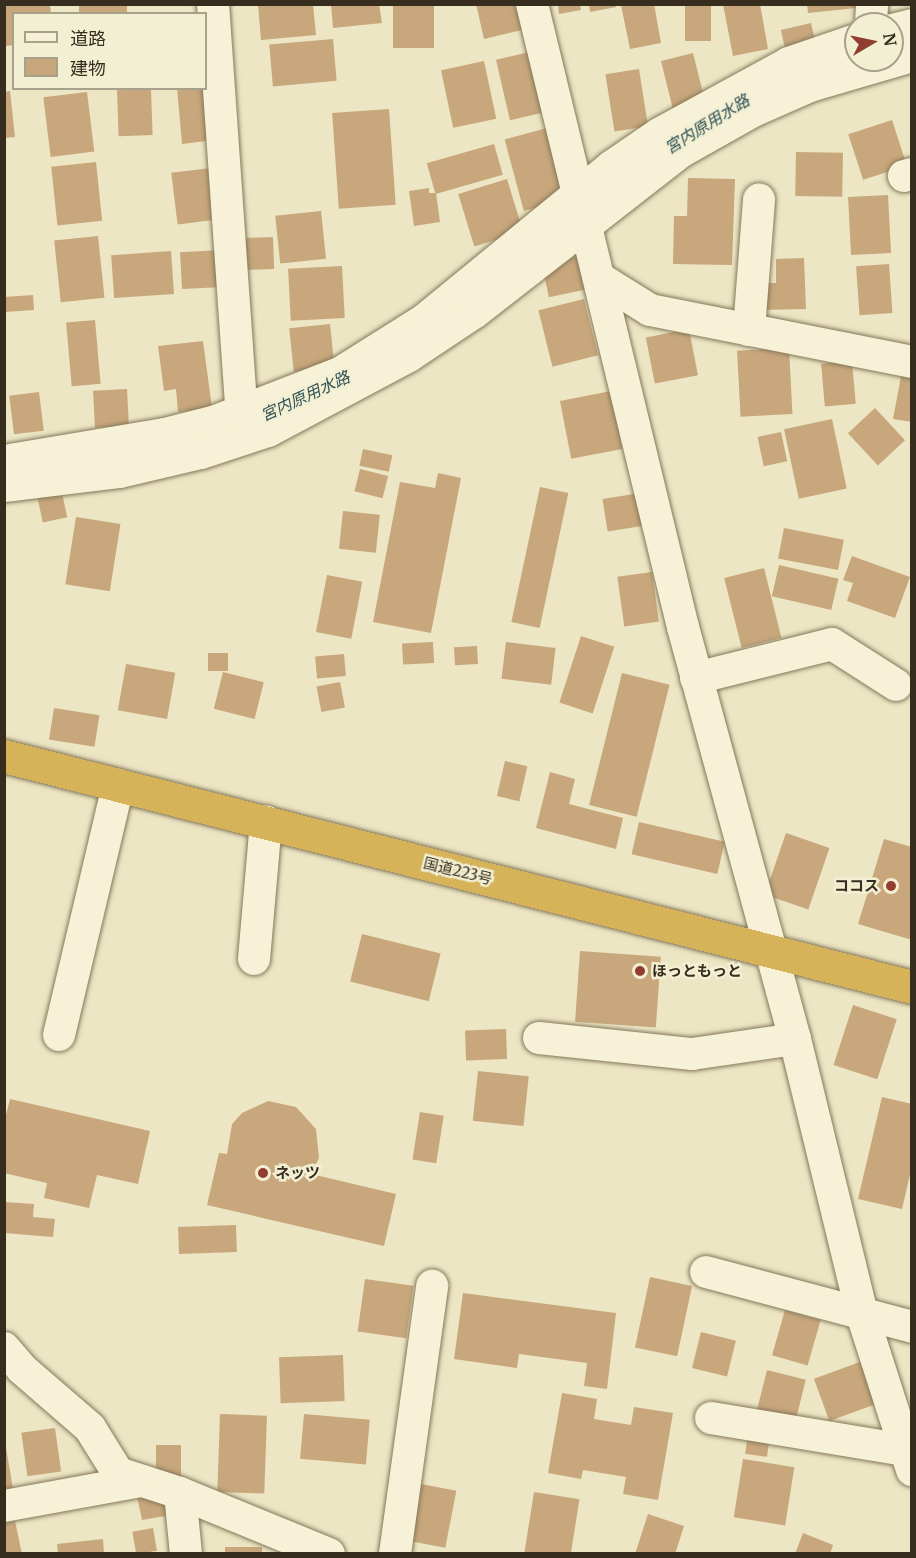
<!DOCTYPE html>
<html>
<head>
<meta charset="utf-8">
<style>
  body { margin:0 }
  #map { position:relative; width:916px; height:1558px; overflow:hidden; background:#ece6c4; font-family:Merriweather,"Noto Sans JP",serif }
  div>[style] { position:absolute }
  .building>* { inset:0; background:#c8a77c; transform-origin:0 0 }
  .roads { filter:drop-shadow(0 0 2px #85785b) drop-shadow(0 0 2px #85785b) }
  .minor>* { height:32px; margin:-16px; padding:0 16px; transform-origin:16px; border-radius:16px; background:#f7f2d7 }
  .highway>* { height:33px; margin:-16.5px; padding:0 16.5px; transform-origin:16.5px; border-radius:16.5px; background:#d6b359 }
  .dots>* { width:16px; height:16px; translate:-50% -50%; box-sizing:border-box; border:3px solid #f3efd3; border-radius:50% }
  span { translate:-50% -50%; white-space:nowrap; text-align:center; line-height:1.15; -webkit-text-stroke:5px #f3efd3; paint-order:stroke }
  .street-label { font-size:15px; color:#362d1f }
  .poi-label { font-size:15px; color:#362d1f; font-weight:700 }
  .right { translate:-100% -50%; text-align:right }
  .left { translate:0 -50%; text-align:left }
  .water-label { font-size:16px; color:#2f5155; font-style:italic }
  .frame { position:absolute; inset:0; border:6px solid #362d1f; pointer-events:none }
  .legend { position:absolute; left:12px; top:12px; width:195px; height:78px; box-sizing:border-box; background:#f3efd3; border:2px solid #a7a18b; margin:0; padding:8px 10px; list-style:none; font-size:18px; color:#362d1f }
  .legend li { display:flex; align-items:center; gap:12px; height:30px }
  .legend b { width:30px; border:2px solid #a7a18b }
  .north { position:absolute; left:844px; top:12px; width:60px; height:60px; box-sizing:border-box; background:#f3efd3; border:2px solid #a7a18b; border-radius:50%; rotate:81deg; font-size:16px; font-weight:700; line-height:24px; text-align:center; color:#362d1f }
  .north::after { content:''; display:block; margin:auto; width:21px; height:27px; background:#913d2f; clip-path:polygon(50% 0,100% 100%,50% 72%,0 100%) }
</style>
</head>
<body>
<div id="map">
  <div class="building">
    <i style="clip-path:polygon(4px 4px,50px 4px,51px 14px,14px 14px,14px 45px,6px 46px)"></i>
    <i style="left:79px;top:4px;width:48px;height:10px"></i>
    <i style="clip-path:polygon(258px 4px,313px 4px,316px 35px,261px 40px)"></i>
    <i style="clip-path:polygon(331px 4px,379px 4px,382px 23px,333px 28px)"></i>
    <i style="left:393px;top:4px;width:41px;height:44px"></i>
    <i style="clip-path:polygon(476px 4px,524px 4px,530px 28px,484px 39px)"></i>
    <i style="clip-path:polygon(558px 4px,580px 4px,581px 10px,559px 14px)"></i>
    <i style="clip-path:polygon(589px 4px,616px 4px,616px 7px,590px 12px)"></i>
    <i style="clip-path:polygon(654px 4px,661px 43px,630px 49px,621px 5px)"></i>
    <i style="left:685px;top:4px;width:26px;height:37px"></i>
    <i style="clip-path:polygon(723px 4px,760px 4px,768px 49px,733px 56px)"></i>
    <i style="clip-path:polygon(807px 4px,866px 4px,866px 7px,808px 13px)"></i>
    <i style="left:811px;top:23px;width:26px;height:31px;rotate:77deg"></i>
    <i style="left:333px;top:39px;width:42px;height:64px;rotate:85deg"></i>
    <i style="left:534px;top:51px;width:62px;height:39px;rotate:77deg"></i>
    <i style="left:693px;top:53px;width:50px;height:33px;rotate:76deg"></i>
    <i style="left:484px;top:61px;width:59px;height:44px;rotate:78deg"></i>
    <i style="left:639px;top:69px;width:58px;height:34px;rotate:81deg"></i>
    <i style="clip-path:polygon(177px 88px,206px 88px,214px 140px,182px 144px)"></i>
    <i style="left:151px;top:89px;width:46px;height:34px;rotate:88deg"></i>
    <i style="clip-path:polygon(10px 91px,15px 137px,4px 138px,4px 92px)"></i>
    <i style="left:87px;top:92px;width:60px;height:44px;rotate:83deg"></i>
    <i style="left:389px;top:109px;width:96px;height:57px;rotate:86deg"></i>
    <i style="left:892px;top:120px;width:48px;height:46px;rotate:72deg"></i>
    <i style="left:551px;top:127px;width:74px;height:48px;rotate:75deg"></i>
    <i style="left:494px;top:144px;width:32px;height:70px;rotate:74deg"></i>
    <i style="left:796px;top:152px;width:47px;height:44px;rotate:1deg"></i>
    <i style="left:96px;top:162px;width:59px;height:45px;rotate:84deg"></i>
    <i style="left:211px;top:168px;width:52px;height:40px;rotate:83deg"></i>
    <i style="clip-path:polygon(688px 178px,735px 179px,732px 265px,673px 264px,674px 216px,687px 216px)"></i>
    <i style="left:507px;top:179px;width:55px;height:51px;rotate:73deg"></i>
    <i style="clip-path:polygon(429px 188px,429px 193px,436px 193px,440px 222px,414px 226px,409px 191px)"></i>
    <i style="left:888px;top:195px;width:58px;height:40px;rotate:87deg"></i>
    <i style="left:321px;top:211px;width:48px;height:46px;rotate:84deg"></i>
    <i style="left:98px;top:236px;width:62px;height:44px;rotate:84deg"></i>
    <i style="left:273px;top:237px;width:32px;height:34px;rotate:88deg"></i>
    <i style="left:221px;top:250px;width:37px;height:41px;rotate:87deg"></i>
    <i style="left:171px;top:251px;width:43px;height:60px;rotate:86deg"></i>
    <i style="left:580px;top:256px;width:34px;height:39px;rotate:78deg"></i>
    <i style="clip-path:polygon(804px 258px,806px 309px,763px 310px,762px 283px,776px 283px,776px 259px)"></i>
    <i style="left:889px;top:264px;width:49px;height:33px;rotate:86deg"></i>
    <i style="left:342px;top:266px;width:52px;height:54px;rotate:87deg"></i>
    <i style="left:33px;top:295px;width:15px;height:29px;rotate:86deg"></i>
    <i style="left:584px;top:299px;width:58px;height:47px;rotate:76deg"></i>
    <i style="left:95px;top:320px;width:64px;height:29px;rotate:85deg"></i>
    <i style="left:330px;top:324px;width:44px;height:41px;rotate:84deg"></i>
    <i style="left:689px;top:329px;width:47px;height:44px;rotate:79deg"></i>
    <i style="clip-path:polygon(203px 341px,212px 408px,178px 412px,176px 389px,164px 391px,158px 346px)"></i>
    <i style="left:789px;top:348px;width:66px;height:52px;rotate:87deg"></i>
    <i style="left:852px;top:361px;width:43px;height:31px;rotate:85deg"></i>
    <i style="clip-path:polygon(902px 371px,912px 372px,912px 422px,893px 419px)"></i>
    <i style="left:127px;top:389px;width:37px;height:34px;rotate:87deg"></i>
    <i style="left:611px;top:391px;width:59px;height:52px;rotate:79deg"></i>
    <i style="left:39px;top:392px;width:39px;height:30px;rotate:83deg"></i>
    <i style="left:875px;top:408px;width:44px;height:37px;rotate:47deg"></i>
    <i style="left:832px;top:419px;width:71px;height:49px;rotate:78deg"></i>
    <i style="left:781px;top:432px;width:30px;height:24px;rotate:78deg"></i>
    <i style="left:363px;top:449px;width:30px;height:17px;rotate:12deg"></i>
    <i style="left:360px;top:469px;width:29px;height:23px;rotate:14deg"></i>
    <i style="clip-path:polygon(438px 473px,461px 478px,431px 633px,373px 622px,400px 482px,435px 488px)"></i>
    <i style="left:540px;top:487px;width:29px;height:138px;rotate:12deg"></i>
    <i style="left:61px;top:488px;width:30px;height:25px;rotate:78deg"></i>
    <i style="left:640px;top:493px;width:33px;height:38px;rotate:81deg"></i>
    <i style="left:343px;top:511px;width:37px;height:38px;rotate:6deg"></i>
    <i style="left:76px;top:517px;width:45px;height:68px;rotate:9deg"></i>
    <i style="left:784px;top:528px;width:61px;height:31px;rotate:11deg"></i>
    <i style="clip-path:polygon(852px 556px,910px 577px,895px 618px,847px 601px,853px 583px,843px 580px)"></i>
    <i style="left:779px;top:565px;width:61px;height:32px;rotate:13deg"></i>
    <i style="left:764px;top:568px;width:72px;height:41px;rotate:76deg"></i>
    <i style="left:652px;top:572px;width:50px;height:35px;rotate:82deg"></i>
    <i style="left:327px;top:575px;width:36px;height:58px;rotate:11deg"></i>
    <i style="left:581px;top:636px;width:35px;height:70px;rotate:18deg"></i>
    <i style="left:433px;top:642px;width:21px;height:31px;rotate:87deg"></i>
    <i style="left:506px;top:642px;width:50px;height:37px;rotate:7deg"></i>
    <i style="left:477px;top:646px;width:18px;height:23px;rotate:87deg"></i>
    <i style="left:208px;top:653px;width:20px;height:18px"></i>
    <i style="left:344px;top:654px;width:22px;height:29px;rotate:85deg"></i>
    <i style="left:126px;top:664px;width:50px;height:47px;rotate:10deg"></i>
    <i style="left:223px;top:672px;width:42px;height:38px;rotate:14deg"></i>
    <i style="left:622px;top:673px;width:49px;height:136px;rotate:14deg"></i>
    <i style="left:340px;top:682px;width:26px;height:24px;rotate:79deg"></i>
    <i style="left:54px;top:708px;width:46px;height:32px;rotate:9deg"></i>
    <i style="left:505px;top:761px;width:23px;height:36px;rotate:13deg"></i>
    <i style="clip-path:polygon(550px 772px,575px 779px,569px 804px,623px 818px,616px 849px,536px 828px)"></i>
    <i style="left:639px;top:822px;width:88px;height:33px;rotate:13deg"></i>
    <i style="left:786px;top:833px;width:46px;height:65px;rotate:19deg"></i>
    <i style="clip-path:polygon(884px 839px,912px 847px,912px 940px,858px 924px)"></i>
    <i style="left:362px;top:934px;width:81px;height:49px;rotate:14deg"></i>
    <i style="left:580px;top:951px;width:81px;height:71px;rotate:4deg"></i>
    <i style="left:853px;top:1005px;width:46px;height:63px;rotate:18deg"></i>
    <i style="left:506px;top:1029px;width:30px;height:41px;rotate:88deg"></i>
    <i style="left:478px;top:1071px;width:51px;height:50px;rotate:6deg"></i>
    <i style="clip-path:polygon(882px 1097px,912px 1104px,912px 1166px,902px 1209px,858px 1199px)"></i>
    <i style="clip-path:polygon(10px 1099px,150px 1131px,138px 1184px,97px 1175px,89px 1208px,44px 1198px,47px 1183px,4px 1173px,4px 1123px)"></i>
    <i style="clip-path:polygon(268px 1101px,296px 1107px,316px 1129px,319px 1158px,311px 1174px,396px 1194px,384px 1246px,207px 1205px,219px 1153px,227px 1154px,232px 1124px,242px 1113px)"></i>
    <i style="left:420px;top:1112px;width:24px;height:48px;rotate:9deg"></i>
    <i style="clip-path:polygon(4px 1202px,34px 1204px,33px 1217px,55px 1219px,53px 1237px,4px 1233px)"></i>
    <i style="left:236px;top:1225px;width:27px;height:58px;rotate:88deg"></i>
    <i style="left:650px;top:1277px;width:43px;height:72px;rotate:12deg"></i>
    <i style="left:365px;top:1279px;width:49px;height:53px;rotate:8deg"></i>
    <i style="clip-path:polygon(463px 1293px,616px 1313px,607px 1389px,584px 1386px,587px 1363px,519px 1354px,517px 1368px,454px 1359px)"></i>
    <i style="left:785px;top:1310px;width:37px;height:47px;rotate:16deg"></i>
    <i style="left:701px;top:1332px;width:36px;height:37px;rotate:14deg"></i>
    <i style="left:343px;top:1355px;width:46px;height:64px;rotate:88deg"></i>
    <i style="left:860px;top:1362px;width:45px;height:49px;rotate:70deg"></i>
    <i style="left:767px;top:1370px;width:40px;height:43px;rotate:14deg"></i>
    <i style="clip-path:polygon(562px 1393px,597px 1399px,594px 1419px,631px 1425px,634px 1407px,673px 1413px,658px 1500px,623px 1494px,626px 1477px,583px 1470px,581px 1479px,548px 1473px)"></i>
    <i style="left:220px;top:1414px;width:47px;height:78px;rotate:2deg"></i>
    <i style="left:304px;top:1414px;width:66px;height:45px;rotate:5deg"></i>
    <i style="left:55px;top:1428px;width:44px;height:34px;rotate:82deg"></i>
    <i style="left:748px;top:1434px;width:22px;height:20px;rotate:8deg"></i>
    <i style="clip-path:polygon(4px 1436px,13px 1489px,4px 1490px)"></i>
    <i style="left:156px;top:1445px;width:25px;height:32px"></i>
    <i style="left:743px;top:1459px;width:52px;height:59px;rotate:9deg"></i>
    <i style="left:421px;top:1484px;width:36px;height:58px;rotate:11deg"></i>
    <i style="clip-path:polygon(136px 1491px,167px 1493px,171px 1515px,142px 1520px)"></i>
    <i style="left:534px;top:1492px;width:46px;height:63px;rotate:9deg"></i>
    <i style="clip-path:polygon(648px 1514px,684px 1526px,675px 1554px,635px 1554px)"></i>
    <i style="clip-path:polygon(15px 1521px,22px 1554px,4px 1554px,4px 1523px)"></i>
    <i style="left:153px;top:1528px;width:23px;height:21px;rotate:80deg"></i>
    <i style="clip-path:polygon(803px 1533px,833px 1545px,830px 1554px,795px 1554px)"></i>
    <i style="clip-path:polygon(103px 1539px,104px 1554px,58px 1554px,57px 1544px)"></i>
    <i style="left:225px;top:1547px;width:37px;height:7px"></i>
  </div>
  <div class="roads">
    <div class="minor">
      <i style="left:213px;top:4px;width:405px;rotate:86deg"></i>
      <i style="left:532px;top:4px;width:641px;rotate:76.38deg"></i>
      <i style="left:683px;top:627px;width:427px;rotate:74.8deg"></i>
      <i style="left:795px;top:1039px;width:286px;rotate:76.3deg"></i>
      <i style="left:863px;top:1317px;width:161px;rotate:72.2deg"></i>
      <i style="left:871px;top:24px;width:20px;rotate:-87deg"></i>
      <i style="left:892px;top:30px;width:21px;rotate:-14deg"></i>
      <i style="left:904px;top:176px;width:8px;rotate:-14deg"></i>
      <i style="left:599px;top:278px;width:60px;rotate:32.1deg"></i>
      <i style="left:650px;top:310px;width:267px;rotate:11.2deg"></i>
      <i style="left:749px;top:330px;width:131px;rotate:-85.6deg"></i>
      <i style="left:4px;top:461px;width:163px;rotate:-9.5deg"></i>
      <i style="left:165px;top:434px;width:53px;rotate:-14.3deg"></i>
      <i style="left:216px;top:421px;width:133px;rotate:-21.2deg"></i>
      <i style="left:340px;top:373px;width:98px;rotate:-32.1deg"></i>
      <i style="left:423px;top:321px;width:243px;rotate:-39.3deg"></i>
      <i style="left:611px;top:167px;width:58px;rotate:-34.5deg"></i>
      <i style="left:659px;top:134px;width:148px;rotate:-28.6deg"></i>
      <i style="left:789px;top:63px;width:71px;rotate:-18.9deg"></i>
      <i style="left:4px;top:486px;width:117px;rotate:-6.9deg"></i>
      <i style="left:120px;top:472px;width:83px;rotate:-13.2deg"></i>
      <i style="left:201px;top:453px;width:71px;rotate:-18.2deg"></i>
      <i style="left:268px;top:431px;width:160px;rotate:-28deg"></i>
      <i style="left:409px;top:356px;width:79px;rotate:-33.7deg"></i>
      <i style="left:475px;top:312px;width:262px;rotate:-37.9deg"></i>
      <i style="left:682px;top:151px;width:81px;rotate:-29.4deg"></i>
      <i style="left:753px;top:111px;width:62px;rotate:-23.7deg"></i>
      <i style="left:810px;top:86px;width:106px;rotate:-16.4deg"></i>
      <i style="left:696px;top:678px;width:140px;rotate:-14deg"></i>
      <i style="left:832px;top:644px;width:76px;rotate:32.6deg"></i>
      <i style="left:254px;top:959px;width:138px;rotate:-85deg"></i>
      <i style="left:59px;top:1035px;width:257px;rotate:-76.7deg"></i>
      <i style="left:539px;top:1038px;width:154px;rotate:6deg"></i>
      <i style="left:692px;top:1054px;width:104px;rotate:-8.3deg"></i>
      <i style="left:706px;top:1272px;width:213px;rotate:14.9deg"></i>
      <i style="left:4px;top:1348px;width:28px;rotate:49deg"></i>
      <i style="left:22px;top:1369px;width:90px;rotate:40.9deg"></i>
      <i style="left:90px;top:1428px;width:53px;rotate:58.1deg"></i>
      <i style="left:118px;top:1473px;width:65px;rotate:17.9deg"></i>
      <i style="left:180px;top:1493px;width:161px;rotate:22.3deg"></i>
      <i style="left:711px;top:1418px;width:197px;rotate:9.4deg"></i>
      <i style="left:180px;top:1493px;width:61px;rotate:84.4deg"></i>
      <i style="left:4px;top:1506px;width:140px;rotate:-10.3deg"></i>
      <i style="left:395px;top:1554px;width:271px;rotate:-82.1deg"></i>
    </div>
    <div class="highway">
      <i style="left:4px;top:756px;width:937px;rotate:14.27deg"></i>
    </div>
  </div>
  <div class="dots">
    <i style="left:891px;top:886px;background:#913d2f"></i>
    <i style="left:640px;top:971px;background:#913d2f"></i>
    <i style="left:263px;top:1173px;background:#913d2f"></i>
  </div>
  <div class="street-label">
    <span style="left:458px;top:871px;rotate:14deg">国道223号</span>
  </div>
  <div class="poi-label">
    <span class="right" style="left:879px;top:886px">ココス</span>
    <span class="left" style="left:652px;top:971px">ほっともっと</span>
    <span class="left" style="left:275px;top:1173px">ネッツ</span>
  </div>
  <div class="water-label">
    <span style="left:707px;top:124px;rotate:-32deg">宮内原用水路</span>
    <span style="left:305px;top:396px;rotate:-25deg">宮内原用水路</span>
  </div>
  <div class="frame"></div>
  <ul class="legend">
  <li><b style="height:8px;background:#f7f2d7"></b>道路</li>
  <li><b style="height:16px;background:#c8a77c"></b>建物</li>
  </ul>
  <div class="north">N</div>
</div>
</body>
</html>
